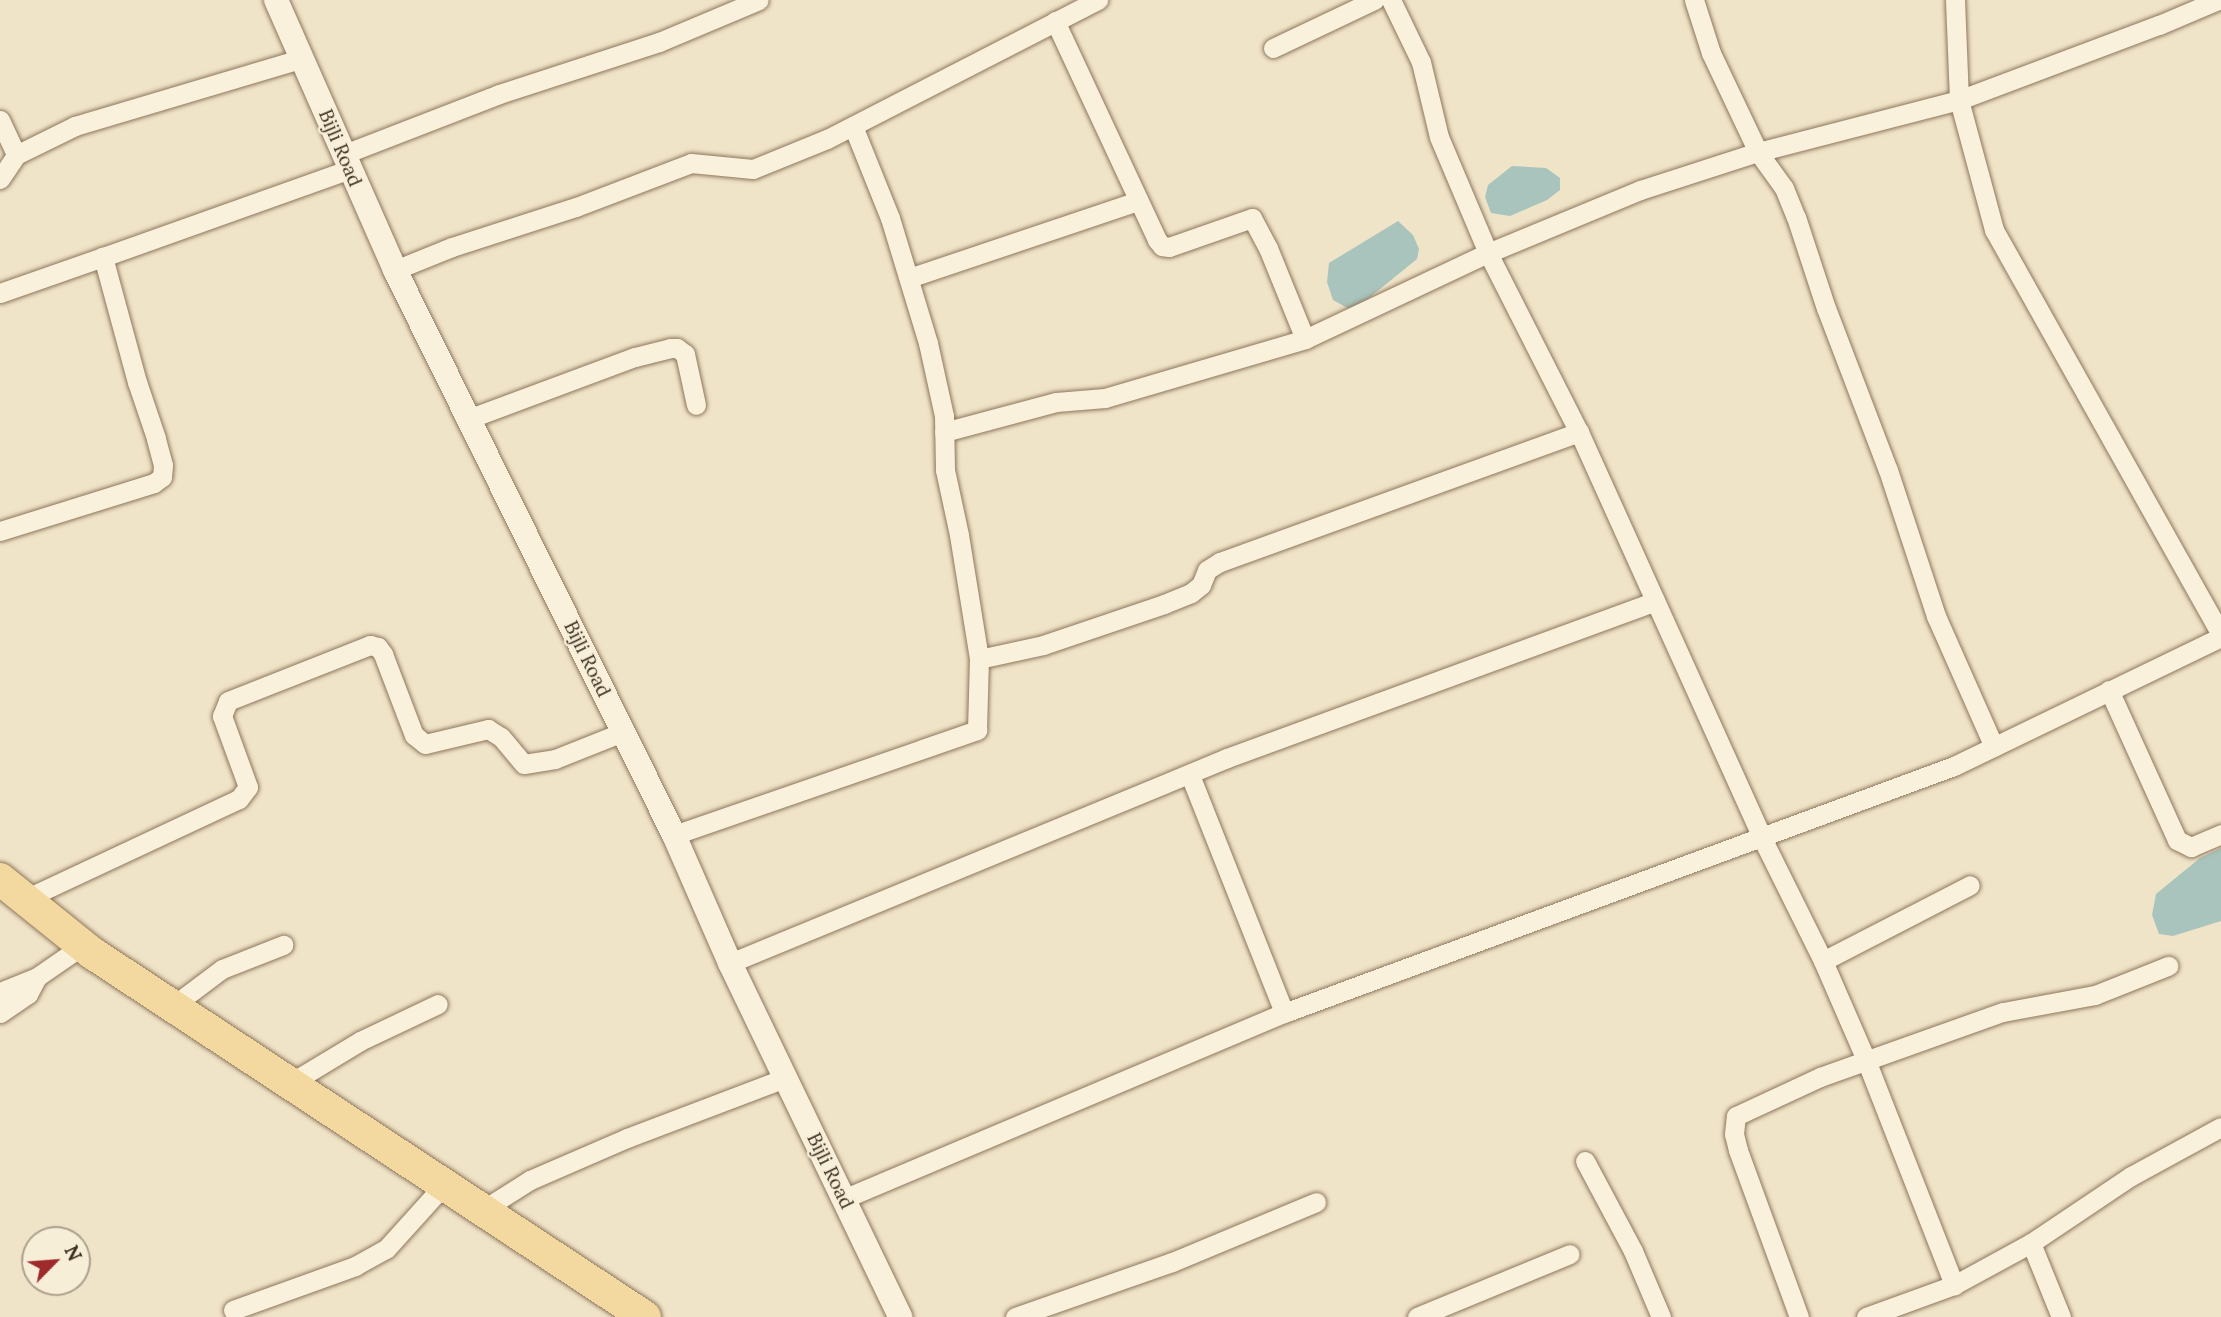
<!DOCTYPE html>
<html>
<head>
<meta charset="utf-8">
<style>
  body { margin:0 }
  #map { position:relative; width:2221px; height:1317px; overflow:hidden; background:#f0e4c8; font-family:Lora,serif }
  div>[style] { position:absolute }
  .water>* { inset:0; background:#a9c4bc }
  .roads { filter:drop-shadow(0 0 2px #8d765c) drop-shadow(0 0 2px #8d765c) }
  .minor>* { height:19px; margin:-9.5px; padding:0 9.5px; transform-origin:9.5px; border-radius:9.5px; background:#faf1dc }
  .tertiary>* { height:24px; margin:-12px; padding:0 12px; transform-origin:12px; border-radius:12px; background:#faf1dc }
  .primary>* { height:32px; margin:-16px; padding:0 16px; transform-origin:16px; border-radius:16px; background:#f3d9a0 }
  span { translate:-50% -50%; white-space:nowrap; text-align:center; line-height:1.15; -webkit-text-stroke:5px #f7eed8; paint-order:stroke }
  .street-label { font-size:19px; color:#3d2e20 }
  .north { position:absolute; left:21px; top:1226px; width:70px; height:70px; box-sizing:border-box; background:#f7eed8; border:2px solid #ada18e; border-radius:50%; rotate:65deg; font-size:19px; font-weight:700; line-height:28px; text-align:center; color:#3d2e20 }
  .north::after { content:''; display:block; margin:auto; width:24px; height:32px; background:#9e2a2b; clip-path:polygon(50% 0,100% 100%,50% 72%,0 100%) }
</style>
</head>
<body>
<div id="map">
  <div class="water">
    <i style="clip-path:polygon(1512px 166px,1546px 168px,1560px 178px,1560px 190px,1547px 200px,1510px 216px,1491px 213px,1485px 197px,1488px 185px)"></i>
    <i style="clip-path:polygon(1398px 221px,1413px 235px,1419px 249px,1417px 259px,1369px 298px,1349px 309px,1333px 300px,1327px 282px,1329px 263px)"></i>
    <i style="clip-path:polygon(2221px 848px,2221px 921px,2173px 936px,2159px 934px,2152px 915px,2156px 894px,2200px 858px)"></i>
  </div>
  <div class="roads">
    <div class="minor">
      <i style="left:1391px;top:0;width:69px;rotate:64.2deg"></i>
      <i style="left:1421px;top:62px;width:77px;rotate:76.5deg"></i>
      <i style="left:1439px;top:137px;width:126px;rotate:67.1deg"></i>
      <i style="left:1488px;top:253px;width:201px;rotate:63.1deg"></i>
      <i style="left:1579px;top:432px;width:445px;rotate:65.7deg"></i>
      <i style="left:1762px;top:838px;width:137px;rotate:63.6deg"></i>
      <i style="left:1823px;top:961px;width:108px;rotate:66.5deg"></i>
      <i style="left:1866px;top:1060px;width:242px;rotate:68.6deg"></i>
      <i style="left:1694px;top:0;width:56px;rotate:72.2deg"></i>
      <i style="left:1711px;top:53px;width:110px;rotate:64.6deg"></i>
      <i style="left:1758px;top:152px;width:44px;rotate:54.2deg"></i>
      <i style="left:1784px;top:188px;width:31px;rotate:68deg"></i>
      <i style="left:1796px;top:217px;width:96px;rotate:71.8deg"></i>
      <i style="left:1826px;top:308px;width:173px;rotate:69.1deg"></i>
      <i style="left:1888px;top:470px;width:154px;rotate:71.8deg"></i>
      <i style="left:1936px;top:616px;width:143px;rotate:66.1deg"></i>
      <i style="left:1955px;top:0;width:100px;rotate:87.7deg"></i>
      <i style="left:1959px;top:100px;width:135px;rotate:74.9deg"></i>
      <i style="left:1994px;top:230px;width:464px;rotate:60.7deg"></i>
      <i style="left:1055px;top:21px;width:242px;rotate:65deg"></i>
      <i style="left:1157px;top:240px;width:8px;rotate:50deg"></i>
      <i style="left:1162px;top:246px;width:7px;rotate:8deg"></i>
      <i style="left:1169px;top:247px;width:88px;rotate:-19.3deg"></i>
      <i style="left:1252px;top:218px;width:34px;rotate:62deg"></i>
      <i style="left:1268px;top:248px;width:98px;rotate:67.9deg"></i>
      <i style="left:1273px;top:48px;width:112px;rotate:-25.4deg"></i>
      <i style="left:0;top:120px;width:38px;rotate:65deg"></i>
      <i style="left:853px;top:126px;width:99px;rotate:68.1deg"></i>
      <i style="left:890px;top:218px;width:131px;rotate:73.1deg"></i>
      <i style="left:928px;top:343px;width:75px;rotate:77.6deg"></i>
      <i style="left:944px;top:416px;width:54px;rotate:88.9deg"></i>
      <i style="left:945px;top:470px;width:66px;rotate:77.8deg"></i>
      <i style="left:959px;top:535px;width:126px;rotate:80.8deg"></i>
      <i style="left:979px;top:659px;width:66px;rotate:-12.3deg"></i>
      <i style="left:1043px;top:645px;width:128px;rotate:-18.7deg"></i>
      <i style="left:1164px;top:604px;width:29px;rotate:-22deg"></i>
      <i style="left:1191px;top:593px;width:13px;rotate:-39deg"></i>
      <i style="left:1201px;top:585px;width:16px;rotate:-68deg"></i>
      <i style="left:1207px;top:570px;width:15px;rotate:-32deg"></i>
      <i style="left:1220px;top:562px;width:382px;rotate:-19.9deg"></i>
      <i style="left:342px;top:155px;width:168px;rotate:-21.2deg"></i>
      <i style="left:499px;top:94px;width:168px;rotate:-18deg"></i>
      <i style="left:659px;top:42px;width:108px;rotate:-22.8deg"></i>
      <i style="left:0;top:179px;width:29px;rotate:-56deg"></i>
      <i style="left:16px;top:155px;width:66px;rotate:-26.2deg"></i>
      <i style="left:75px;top:126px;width:238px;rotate:-16.6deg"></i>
      <i style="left:395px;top:270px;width:61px;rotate:-22deg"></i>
      <i style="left:452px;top:247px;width:130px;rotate:-17.9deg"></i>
      <i style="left:576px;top:207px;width:123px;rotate:-20.9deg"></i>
      <i style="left:691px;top:163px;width:62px;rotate:5.5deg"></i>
      <i style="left:753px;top:169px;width:80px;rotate:-22.1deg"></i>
      <i style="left:827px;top:139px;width:305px;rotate:-27.2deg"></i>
      <i style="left:909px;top:278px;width:242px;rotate:-18.6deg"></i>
      <i style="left:0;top:293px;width:109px;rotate:-19.3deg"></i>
      <i style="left:468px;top:419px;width:178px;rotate:-20.4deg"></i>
      <i style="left:635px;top:357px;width:36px;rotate:-14deg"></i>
      <i style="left:670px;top:348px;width:7px"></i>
      <i style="left:677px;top:348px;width:10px;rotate:37deg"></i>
      <i style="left:685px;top:354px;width:52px;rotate:77.8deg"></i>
      <i style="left:944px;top:432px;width:116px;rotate:-15deg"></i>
      <i style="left:1056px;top:402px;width:49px;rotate:-4.7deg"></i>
      <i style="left:1105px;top:398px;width:209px;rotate:-16.4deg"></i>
      <i style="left:1305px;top:339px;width:202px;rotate:-25.2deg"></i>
      <i style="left:1488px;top:253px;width:165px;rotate:-22.5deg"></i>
      <i style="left:1640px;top:190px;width:124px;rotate:-17.9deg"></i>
      <i style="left:1758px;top:152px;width:208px;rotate:-14.5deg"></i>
      <i style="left:1959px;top:100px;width:214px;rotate:-20.6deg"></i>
      <i style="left:2159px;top:25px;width:64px;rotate:-23deg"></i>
      <i style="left:0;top:531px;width:161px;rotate:-17.3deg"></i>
      <i style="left:154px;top:483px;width:10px;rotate:-37deg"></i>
      <i style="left:162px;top:477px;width:12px;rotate:-85deg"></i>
      <i style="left:163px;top:465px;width:28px;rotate:-105deg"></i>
      <i style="left:156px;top:438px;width:59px;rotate:-108.7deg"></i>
      <i style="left:137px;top:382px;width:130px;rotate:-105.2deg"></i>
      <i style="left:103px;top:257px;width:260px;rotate:-19.6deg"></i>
      <i style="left:2109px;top:690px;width:165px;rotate:65.6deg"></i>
      <i style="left:2177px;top:840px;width:16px;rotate:27deg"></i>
      <i style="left:2191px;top:847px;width:33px;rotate:-23deg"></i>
      <i style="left:1190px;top:775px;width:256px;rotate:68.4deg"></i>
      <i style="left:674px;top:835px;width:321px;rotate:-19.1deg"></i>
      <i style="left:977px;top:730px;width:71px;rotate:-88.4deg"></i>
      <i style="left:23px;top:900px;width:238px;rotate:-25.1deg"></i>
      <i style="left:239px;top:799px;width:15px;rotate:-53deg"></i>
      <i style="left:248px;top:787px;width:76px;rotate:-110.1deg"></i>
      <i style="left:222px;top:716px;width:16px;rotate:-68deg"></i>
      <i style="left:228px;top:701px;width:153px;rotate:-21.5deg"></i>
      <i style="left:370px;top:645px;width:8px;rotate:14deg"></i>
      <i style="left:378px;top:647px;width:9px;rotate:54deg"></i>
      <i style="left:383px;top:654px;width:87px;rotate:69.1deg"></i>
      <i style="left:414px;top:735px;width:14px;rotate:39deg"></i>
      <i style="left:425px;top:744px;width:65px;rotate:-13.4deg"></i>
      <i style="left:488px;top:729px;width:15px;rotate:32deg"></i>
      <i style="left:501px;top:737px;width:35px;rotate:50deg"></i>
      <i style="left:524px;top:764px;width:31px;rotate:-9deg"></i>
      <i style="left:555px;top:759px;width:73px;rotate:-21.7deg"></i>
      <i style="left:1823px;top:961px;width:165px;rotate:-27.3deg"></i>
      <i style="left:730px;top:963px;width:538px;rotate:-22.41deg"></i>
      <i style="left:1227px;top:758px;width:456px;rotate:-20.1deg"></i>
      <i style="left:0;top:992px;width:40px;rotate:-22deg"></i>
      <i style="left:37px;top:977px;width:55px;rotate:-34.6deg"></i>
      <i style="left:174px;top:1005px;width:60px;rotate:-36.9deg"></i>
      <i style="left:222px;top:969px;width:66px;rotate:-21.5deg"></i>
      <i style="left:0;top:1013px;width:34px;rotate:-34deg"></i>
      <i style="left:28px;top:994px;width:19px;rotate:-62deg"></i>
      <i style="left:289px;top:1084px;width:83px;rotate:-31.2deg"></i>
      <i style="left:360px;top:1041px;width:86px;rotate:-25.4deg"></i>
      <i style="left:1585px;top:1161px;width:102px;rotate:61.9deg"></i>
      <i style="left:1633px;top:1251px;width:72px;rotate:67deg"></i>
      <i style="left:843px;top:1199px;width:479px;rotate:-22.9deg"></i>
      <i style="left:1284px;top:1013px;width:714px;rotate:-20.24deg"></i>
      <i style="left:1954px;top:766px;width:297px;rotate:-25.8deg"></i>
      <i style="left:481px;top:1211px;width:58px;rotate:-32.3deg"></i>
      <i style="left:530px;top:1180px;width:106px;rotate:-23.4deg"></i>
      <i style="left:627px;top:1138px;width:169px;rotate:-20.8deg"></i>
      <i style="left:2031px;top:1243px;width:80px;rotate:67.9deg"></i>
      <i style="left:233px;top:1310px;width:130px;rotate:-19.8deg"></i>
      <i style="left:355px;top:1266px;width:35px;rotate:-29deg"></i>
      <i style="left:386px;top:1249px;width:85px;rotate:-47.9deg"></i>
      <i style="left:1015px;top:1317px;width:166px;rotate:-19.3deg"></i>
      <i style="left:1172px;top:1262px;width:156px;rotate:-22.6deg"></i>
      <i style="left:1417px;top:1317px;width:165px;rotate:-22.4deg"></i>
      <i style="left:1799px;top:1317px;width:178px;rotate:-110.1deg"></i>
      <i style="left:1738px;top:1150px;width:16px;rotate:-104deg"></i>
      <i style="left:1734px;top:1134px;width:18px;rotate:-84deg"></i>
      <i style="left:1736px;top:1116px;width:93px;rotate:-24.9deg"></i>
      <i style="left:1820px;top:1077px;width:194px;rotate:-19.6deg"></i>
      <i style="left:2003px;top:1012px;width:94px;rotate:-10.5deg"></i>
      <i style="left:2095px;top:995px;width:79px;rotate:-21.7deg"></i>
      <i style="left:1866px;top:1317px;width:94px;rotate:-20deg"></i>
      <i style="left:1954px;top:1285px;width:88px;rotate:-28.6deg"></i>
      <i style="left:2031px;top:1243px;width:120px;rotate:-33.8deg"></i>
      <i style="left:2131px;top:1176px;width:102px;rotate:-28.6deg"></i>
    </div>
    <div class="tertiary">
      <i style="left:276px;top:0;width:295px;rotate:66.2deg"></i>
      <i style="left:395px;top:270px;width:630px;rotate:63.72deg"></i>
      <i style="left:674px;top:835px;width:140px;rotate:66.4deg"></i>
      <i style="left:730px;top:963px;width:393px;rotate:64.3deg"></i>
    </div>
    <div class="primary">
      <i style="left:0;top:879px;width:118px;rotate:38.8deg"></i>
      <i style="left:92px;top:953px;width:662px;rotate:33.35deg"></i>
    </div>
  </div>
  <div class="street-label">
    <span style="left:340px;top:148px;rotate:67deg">Bijli Road</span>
    <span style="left:587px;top:659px;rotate:64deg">Bijli Road</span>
    <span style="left:830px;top:1171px;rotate:64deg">Bijli Road</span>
  </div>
  <div class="north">N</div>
</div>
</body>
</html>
